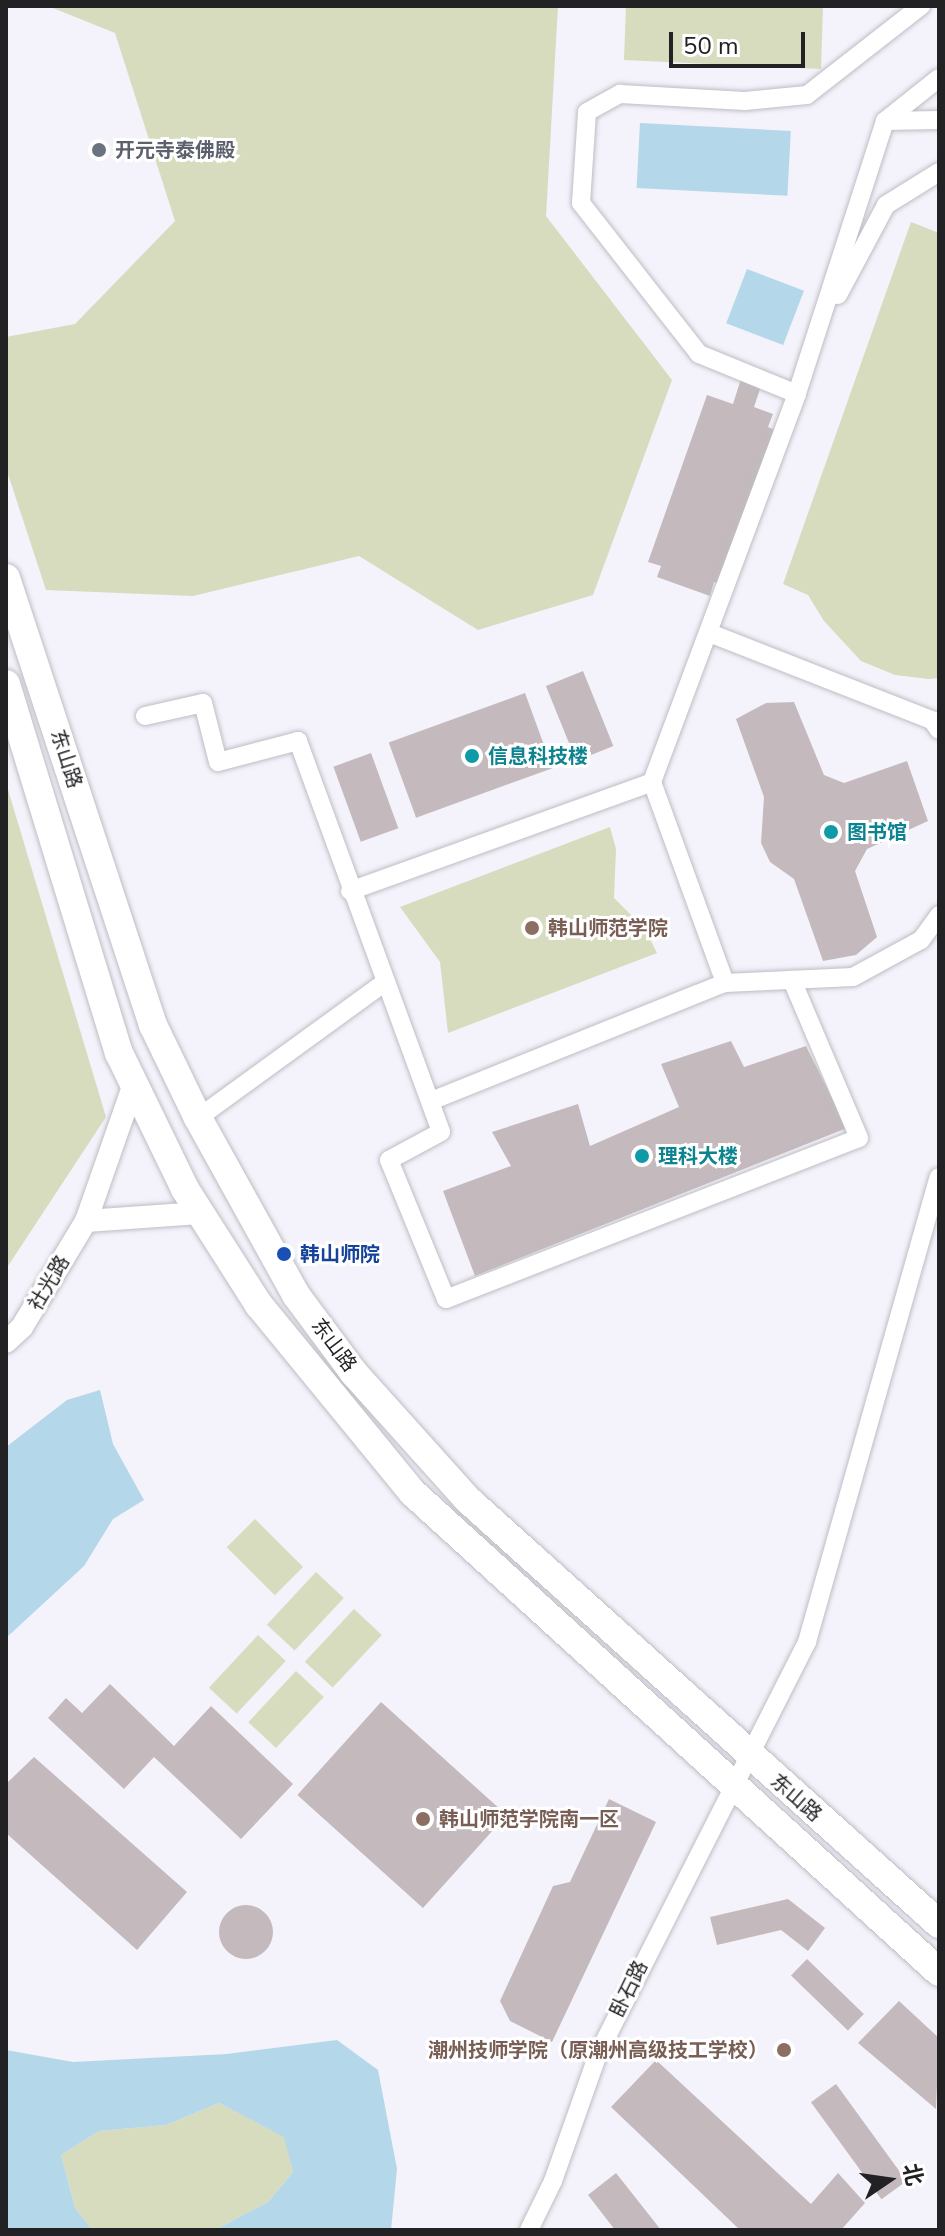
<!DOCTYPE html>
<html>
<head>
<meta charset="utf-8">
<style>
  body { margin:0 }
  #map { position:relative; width:945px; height:2236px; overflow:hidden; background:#f4f2fa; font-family:"Nunito Sans","Noto Sans SC",sans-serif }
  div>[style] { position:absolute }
  .green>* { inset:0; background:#d7dcbf; transform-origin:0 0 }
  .water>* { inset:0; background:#b4d7ea; transform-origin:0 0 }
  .building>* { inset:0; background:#c4babd; transform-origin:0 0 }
  .round { border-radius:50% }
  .roads { filter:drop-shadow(0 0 2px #bfbcc4) drop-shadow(0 0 2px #bfbcc4) }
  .minor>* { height:18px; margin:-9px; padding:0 9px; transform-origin:9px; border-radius:9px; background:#fff }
  .tertiary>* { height:22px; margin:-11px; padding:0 11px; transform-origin:11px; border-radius:11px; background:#fff }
  .primary>* { height:28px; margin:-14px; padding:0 14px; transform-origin:14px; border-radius:14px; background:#fff }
  .dots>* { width:22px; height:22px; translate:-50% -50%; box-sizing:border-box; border:4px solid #fff; border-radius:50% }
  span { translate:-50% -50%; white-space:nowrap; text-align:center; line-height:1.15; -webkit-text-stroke:6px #fff; paint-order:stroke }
  .worship-label { font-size:20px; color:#5b616d; font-weight:700 }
  .left { translate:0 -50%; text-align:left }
  .culture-label { font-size:20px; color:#0d838f; font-weight:700 }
  .street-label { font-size:20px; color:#222124 }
  .education-label { font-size:20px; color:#785e54; font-weight:700 }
  .right { translate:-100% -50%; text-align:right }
  .transit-label { font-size:20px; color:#164399; font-weight:700 }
  .frame { position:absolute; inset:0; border:8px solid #222124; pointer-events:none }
  .north { position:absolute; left:849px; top:2140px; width:80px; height:80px; -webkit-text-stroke:6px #fff; paint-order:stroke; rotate:77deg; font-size:22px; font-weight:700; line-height:32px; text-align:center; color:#222124 }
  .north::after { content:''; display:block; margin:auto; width:28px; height:36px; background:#222124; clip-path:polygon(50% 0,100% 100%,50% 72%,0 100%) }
  .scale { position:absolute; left:669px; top:32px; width:136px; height:36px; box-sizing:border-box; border:4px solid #222124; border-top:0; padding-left:10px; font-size:24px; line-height:28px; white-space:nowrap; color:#222124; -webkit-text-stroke:6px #fff; paint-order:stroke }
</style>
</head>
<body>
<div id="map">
  <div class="green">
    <i style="clip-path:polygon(48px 6px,558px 6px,546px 216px,672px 380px,593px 595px,478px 630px,359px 556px,193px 596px,46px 590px,6px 468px,6px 337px,75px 324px,175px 221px,115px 33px)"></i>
    <i style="clip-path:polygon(626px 6px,823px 6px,821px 69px,624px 60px)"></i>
    <i style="clip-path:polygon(911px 222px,939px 233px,939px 678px,929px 679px,895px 675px,861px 661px,824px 621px,808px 595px,783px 584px)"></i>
    <i style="clip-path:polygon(6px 783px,106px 1117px,6px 1269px)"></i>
    <i style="clip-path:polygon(610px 827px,616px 849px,614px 898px,645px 929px,657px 953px,448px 1033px,440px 962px,400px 907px)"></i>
    <i style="left:255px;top:1519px;width:68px;height:40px;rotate:45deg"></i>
    <i style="left:316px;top:1572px;width:38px;height:72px;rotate:43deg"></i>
    <i style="left:354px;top:1609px;width:38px;height:72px;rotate:43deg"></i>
    <i style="left:258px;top:1635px;width:38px;height:72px;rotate:43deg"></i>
    <i style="left:296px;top:1671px;width:38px;height:70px;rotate:43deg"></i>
    <i style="clip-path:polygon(219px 2103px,285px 2137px,293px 2172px,268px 2202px,215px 2230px,92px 2230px,75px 2208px,61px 2155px,99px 2131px,166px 2125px)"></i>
  </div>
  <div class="water">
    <i style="left:640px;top:123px;width:151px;height:65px;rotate:3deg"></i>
    <i style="left:747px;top:269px;width:61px;height:58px;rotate:21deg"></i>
    <i style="clip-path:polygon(100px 1390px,113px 1444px,144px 1500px,113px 1519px,84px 1566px,6px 1638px,6px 1447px,67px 1400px)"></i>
    <i style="clip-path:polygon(337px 2040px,378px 2070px,397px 2169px,391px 2230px,215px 2230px,268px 2202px,293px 2172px,284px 2137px,219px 2103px,166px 2125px,99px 2131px,61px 2155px,75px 2208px,92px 2230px,6px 2230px,6px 2050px,73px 2062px,227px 2054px)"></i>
  </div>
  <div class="building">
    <i style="clip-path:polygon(741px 379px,761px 386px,754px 407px,773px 414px,768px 427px,775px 430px,721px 584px,714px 582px,710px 596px,657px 577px,661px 566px,648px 562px,707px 395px,733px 404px)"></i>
    <i style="left:583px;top:671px;width:81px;height:40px;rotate:68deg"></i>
    <i style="left:525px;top:693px;width:80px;height:145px;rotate:70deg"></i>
    <i style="clip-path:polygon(794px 702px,824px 775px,844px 783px,907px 761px,928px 821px,867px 849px,855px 871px,877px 937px,856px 955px,823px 961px,794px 879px,770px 862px,761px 843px,764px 797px,736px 719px,766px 703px)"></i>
    <i style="left:371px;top:753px;width:80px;height:40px;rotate:70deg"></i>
    <i style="clip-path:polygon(731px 1041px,744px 1067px,806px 1046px,847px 1128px,475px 1276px,443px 1191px,511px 1166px,492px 1132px,578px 1104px,590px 1146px,679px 1107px,661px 1064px)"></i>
    <i style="clip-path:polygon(110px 1684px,174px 1746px,211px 1706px,293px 1784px,241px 1839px,154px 1757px,124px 1789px,48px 1718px,66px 1698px,82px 1713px)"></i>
    <i style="left:381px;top:1702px;width:169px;height:125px;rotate:42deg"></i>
    <i style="clip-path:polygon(34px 1757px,187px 1892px,137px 1950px,6px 1833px,6px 1784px)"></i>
    <i style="clip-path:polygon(609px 1799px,656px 1822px,552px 2042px,510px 2021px,500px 2001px,553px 1886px,570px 1882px)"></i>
    <i style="clip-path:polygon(788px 1899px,825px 1928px,808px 1951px,781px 1930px,717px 1945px,710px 1917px)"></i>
    <i class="round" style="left:219px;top:1905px;width:54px;height:54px"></i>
    <i style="left:807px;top:1959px;width:79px;height:23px;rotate:44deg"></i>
    <i style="clip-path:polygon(899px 2001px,939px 2038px,936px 2109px,858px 2043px)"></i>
    <i style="clip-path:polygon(656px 2060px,811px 2204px,838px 2173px,865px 2203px,841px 2230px,740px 2230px,611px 2107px)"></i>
    <i style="left:836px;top:2084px;width:120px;height:31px;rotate:54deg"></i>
    <i style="clip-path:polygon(616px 2173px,661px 2230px,615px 2230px,588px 2195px)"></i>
  </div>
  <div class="roads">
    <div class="minor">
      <i style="left:939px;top:78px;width:69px;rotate:141.5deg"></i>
      <i style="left:885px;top:121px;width:287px;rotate:107.9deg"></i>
      <i style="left:797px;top:394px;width:414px;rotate:110.5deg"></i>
      <i style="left:652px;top:782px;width:214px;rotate:70deg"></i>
      <i style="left:725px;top:983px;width:128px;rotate:-2.7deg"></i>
      <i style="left:853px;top:977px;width:77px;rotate:-28.6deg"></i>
      <i style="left:921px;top:940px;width:31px;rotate:-54deg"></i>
      <i style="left:885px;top:121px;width:54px;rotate:-1.1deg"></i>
      <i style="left:838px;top:295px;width:102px;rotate:-61.9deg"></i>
      <i style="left:886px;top:205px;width:62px;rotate:-31.9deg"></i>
      <i style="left:797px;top:394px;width:106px;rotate:-157.8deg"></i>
      <i style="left:699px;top:354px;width:192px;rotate:-128deg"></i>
      <i style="left:581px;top:203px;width:91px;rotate:-86.2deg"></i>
      <i style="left:587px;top:112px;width:38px;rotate:-29deg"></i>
      <i style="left:620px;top:94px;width:125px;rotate:3.2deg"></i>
      <i style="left:745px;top:101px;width:62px;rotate:-5.5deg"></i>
      <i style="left:807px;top:95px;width:145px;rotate:-38deg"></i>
      <i style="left:712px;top:634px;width:236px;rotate:21.4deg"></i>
      <i style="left:932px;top:720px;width:12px;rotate:55deg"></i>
      <i style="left:145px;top:716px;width:59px;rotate:-12.6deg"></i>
      <i style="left:203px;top:703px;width:61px;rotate:75.7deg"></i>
      <i style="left:218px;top:762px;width:83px;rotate:-14.7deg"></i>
      <i style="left:298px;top:741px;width:416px;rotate:69.9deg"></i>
      <i style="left:441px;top:1132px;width:59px;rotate:151.7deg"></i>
      <i style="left:389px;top:1160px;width:150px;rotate:67.7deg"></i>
      <i style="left:446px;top:1299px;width:443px;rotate:-21.3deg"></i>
      <i style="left:859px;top:1138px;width:172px;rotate:-113deg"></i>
      <i style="left:350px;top:891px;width:321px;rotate:-19.8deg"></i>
      <i style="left:431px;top:1101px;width:317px;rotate:-21.9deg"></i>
      <i style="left:198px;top:1118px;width:231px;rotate:-36deg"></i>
      <i style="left:529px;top:2230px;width:55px;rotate:-63.9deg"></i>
      <i style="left:553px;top:2181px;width:135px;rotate:-70.5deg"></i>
      <i style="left:598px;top:2054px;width:462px;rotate:-63.1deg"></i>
      <i style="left:807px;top:1642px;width:483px;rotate:-74.2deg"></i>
    </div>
    <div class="tertiary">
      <i style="left:134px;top:1084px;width:145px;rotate:109.3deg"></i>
      <i style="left:86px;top:1221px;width:114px;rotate:-4deg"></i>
      <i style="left:6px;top:1342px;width:22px;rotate:-43deg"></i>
      <i style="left:22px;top:1327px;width:124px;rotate:-58.9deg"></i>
    </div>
    <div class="primary">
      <i style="left:6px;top:578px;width:471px;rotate:71.8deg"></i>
      <i style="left:153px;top:1025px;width:103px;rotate:64.2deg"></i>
      <i style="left:198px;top:1118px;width:202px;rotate:61deg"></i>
      <i style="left:296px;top:1295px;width:97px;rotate:53.4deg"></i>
      <i style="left:354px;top:1373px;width:169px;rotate:48.1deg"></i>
      <i style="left:467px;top:1499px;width:635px;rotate:42deg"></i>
      <i style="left:6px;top:684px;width:386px;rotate:73deg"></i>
      <i style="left:119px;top:1053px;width:151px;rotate:64.1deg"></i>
      <i style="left:185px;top:1189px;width:138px;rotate:57.5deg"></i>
      <i style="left:259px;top:1305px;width:243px;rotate:50.7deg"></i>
      <i style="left:413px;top:1493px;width:711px;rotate:42.32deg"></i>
    </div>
  </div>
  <div class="dots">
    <i style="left:99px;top:150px;background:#6b7280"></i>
    <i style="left:472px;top:756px;background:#0f9aa8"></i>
    <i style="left:831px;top:832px;background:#0f9aa8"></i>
    <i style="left:532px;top:928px;background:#8d6e63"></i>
    <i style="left:642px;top:1156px;background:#0f9aa8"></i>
    <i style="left:284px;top:1254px;background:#1a4fb4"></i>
    <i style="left:423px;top:1819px;background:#8d6e63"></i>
    <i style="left:784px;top:2050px;background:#8d6e63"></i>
  </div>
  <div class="worship-label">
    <span class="left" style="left:115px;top:150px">开元寺泰佛殿</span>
  </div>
  <div class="culture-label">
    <span class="left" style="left:488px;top:756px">信息科技楼</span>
    <span class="left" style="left:847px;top:832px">图书馆</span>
    <span class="left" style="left:658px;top:1156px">理科大楼</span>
  </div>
  <div class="street-label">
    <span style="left:66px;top:759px;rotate:72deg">东山路</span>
    <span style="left:49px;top:1283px;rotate:-59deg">社光路</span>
    <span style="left:334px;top:1345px;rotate:53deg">东山路</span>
    <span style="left:796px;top:1798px;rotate:41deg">东山路</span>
    <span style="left:629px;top:1989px;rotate:-64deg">卧石路</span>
  </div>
  <div class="education-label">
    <span class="left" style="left:548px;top:928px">韩山师范学院</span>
    <span class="left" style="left:439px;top:1819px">韩山师范学院南一区</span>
    <span class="right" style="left:768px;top:2050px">潮州技师学院（原潮州高级技工学校）</span>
  </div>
  <div class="transit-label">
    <span class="left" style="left:300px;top:1254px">韩山师院</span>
  </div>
  <div class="frame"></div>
  <div class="north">北</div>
  <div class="scale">50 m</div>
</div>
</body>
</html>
